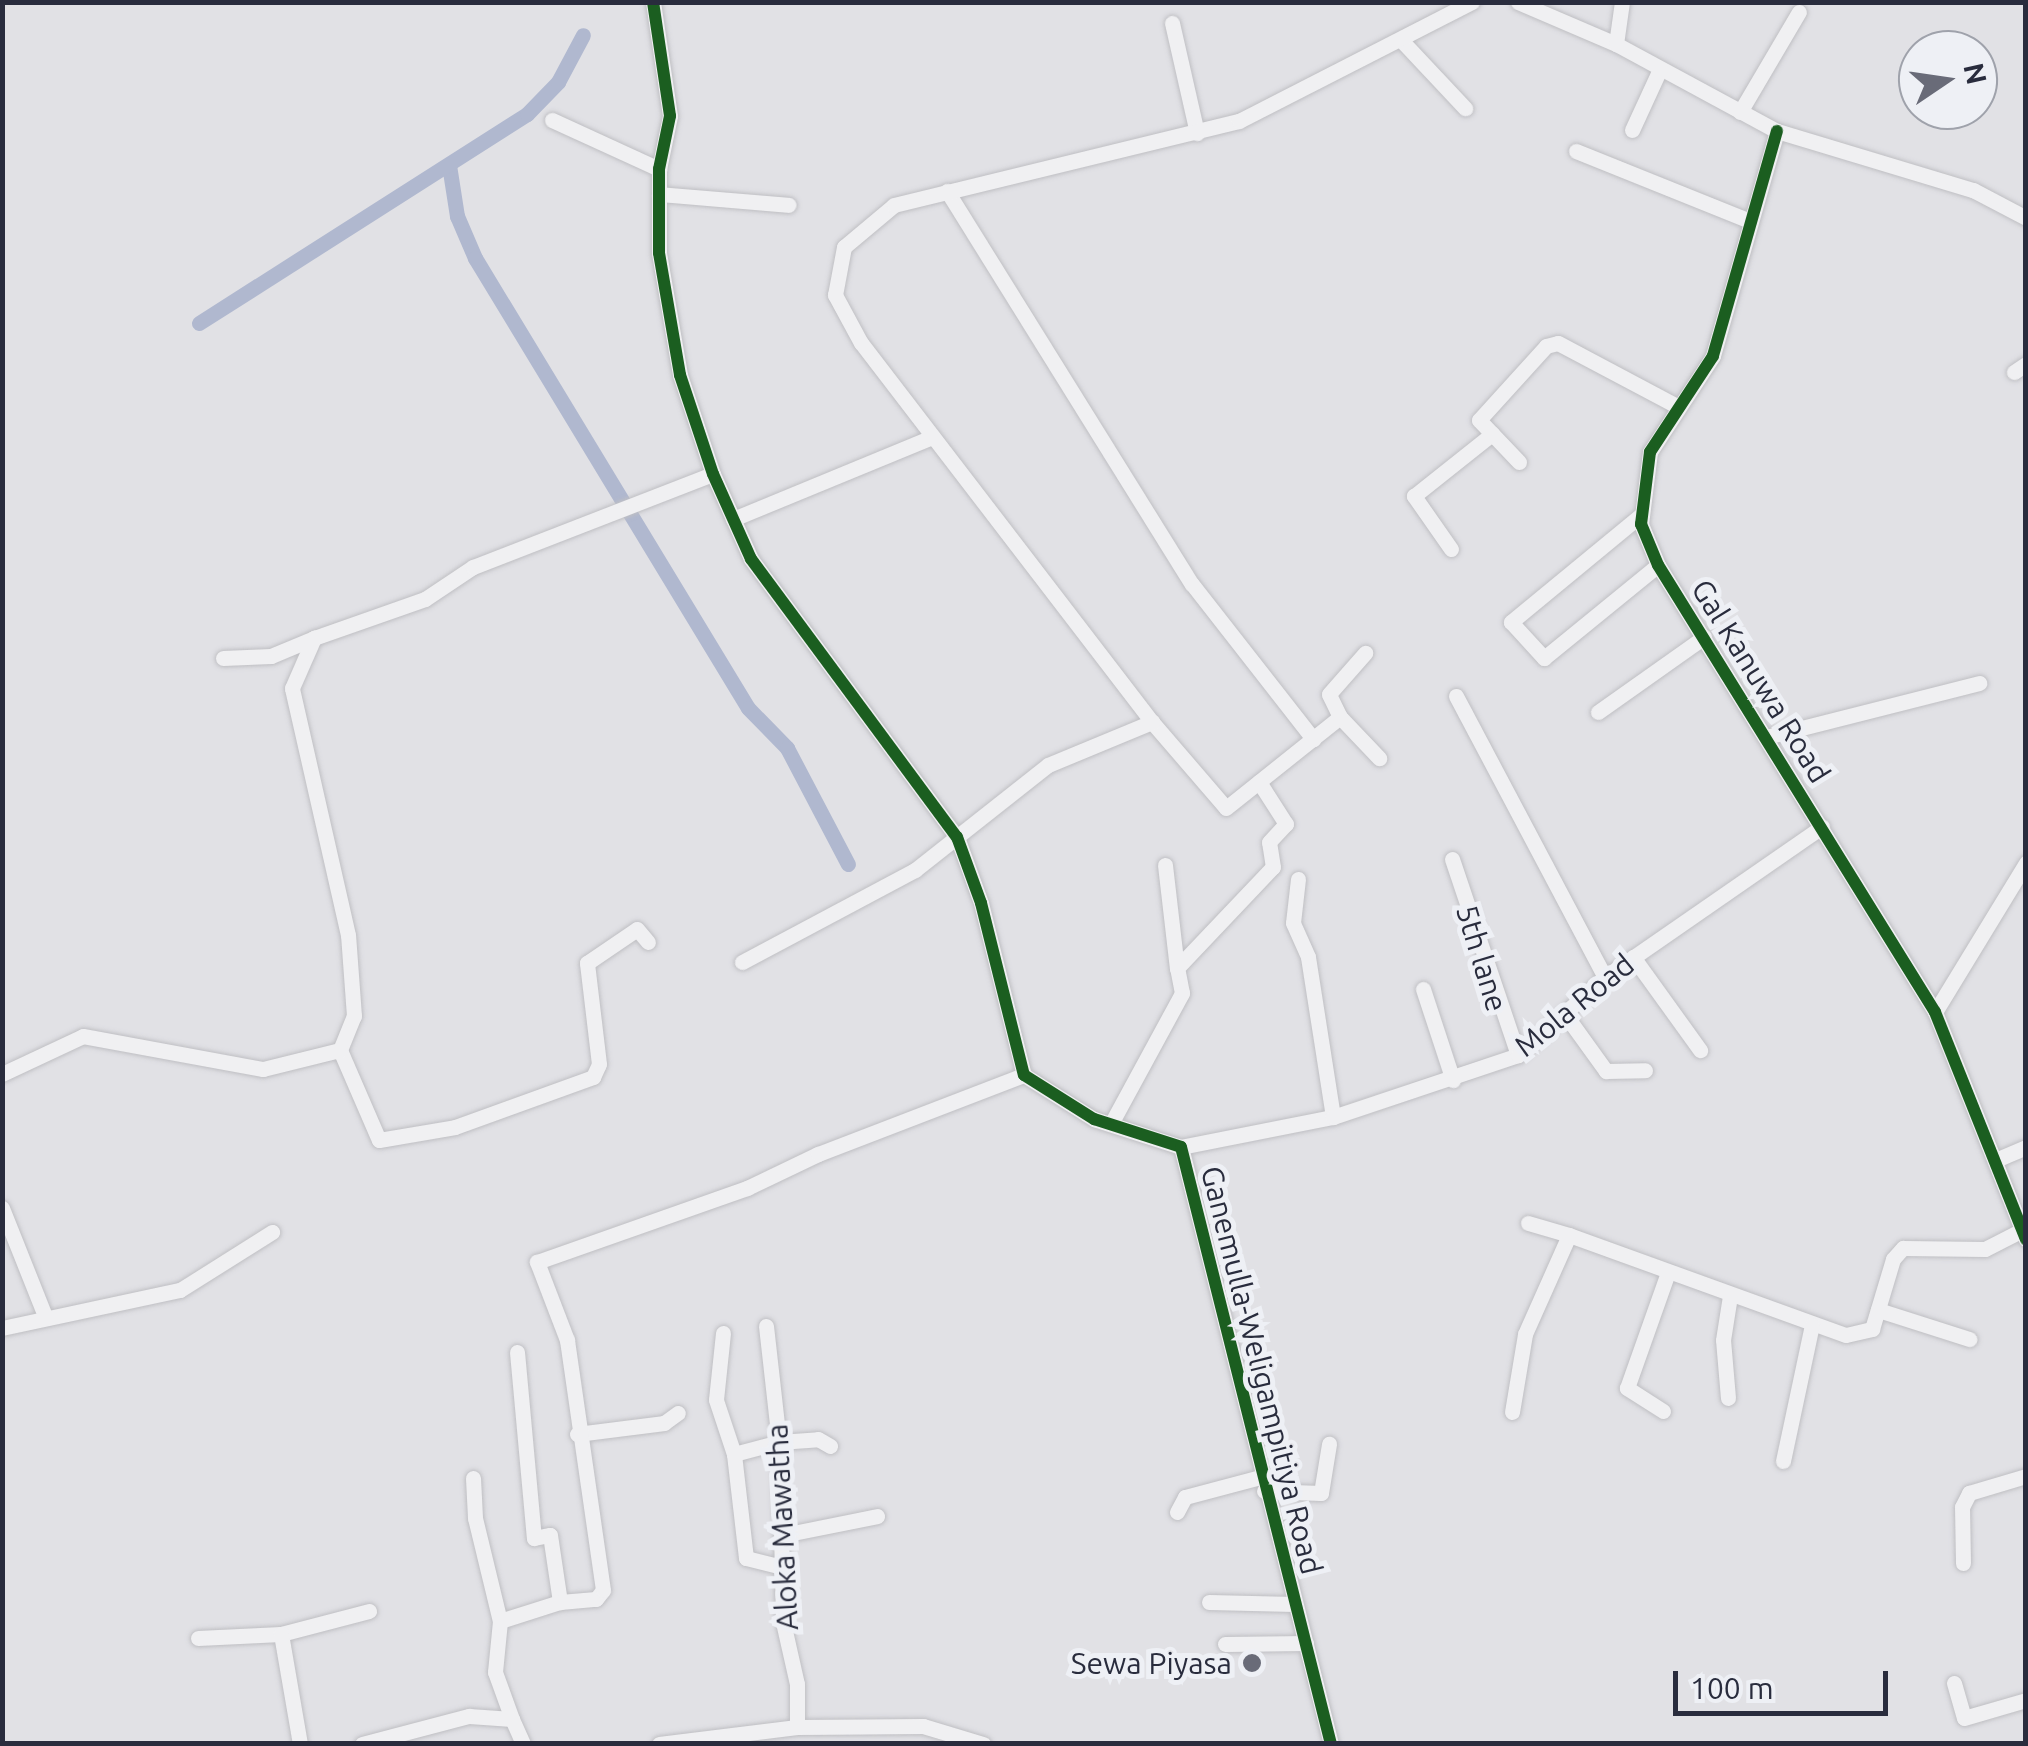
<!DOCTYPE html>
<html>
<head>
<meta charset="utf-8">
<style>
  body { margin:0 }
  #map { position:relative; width:2028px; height:1746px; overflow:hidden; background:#e1e1e5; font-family:Ubuntu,sans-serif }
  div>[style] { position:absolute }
  .canal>* { height:15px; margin:-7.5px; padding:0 7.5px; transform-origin:7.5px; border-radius:7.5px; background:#b0b8cf }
  .roads { filter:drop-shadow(0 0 2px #bfbfc3) drop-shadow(0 0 2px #bfbfc3) }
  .minor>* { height:15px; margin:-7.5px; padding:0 7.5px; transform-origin:7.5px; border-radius:7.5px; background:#f0f0f2 }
  .cycleway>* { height:12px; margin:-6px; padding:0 6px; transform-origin:6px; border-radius:6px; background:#1b5e20 }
  .dots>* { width:28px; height:28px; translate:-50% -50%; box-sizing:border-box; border:5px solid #eef0f5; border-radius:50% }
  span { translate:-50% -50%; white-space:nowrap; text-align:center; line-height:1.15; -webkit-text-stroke:10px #eef0f5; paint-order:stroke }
  .street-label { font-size:30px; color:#292c3d }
  .poi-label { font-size:30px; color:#292c3d }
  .right { translate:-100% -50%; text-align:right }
  .frame { position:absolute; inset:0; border:5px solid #292c3d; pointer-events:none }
  .north { position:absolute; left:1898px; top:30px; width:100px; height:100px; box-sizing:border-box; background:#eef0f5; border:2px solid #9fa2ab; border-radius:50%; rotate:77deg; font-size:28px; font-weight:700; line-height:40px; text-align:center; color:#292c3d }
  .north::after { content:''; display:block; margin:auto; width:35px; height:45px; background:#696b78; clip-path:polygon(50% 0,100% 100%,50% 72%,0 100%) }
  .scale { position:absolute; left:1673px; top:1671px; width:215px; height:45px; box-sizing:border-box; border:5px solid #292c3d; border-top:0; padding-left:12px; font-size:30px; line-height:35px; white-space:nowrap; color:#292c3d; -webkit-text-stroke:8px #eef0f5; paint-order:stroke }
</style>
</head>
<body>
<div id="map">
  <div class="canal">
    <i style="left:449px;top:165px;width:52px;rotate:81.1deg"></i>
    <i style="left:457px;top:216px;width:46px;rotate:66.8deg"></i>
    <i style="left:475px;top:258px;width:526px;rotate:58.76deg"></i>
    <i style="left:748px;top:708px;width:56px;rotate:45.7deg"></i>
    <i style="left:787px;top:748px;width:131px;rotate:62.3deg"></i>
    <i style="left:199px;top:323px;width:389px;rotate:-32.5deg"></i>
    <i style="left:527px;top:114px;width:45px;rotate:-45.9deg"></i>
    <i style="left:558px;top:82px;width:53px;rotate:-62deg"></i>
  </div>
  <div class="roads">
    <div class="minor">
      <i style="left:653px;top:2px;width:115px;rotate:81.5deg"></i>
      <i style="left:670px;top:116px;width:54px;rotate:101.7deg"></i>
      <i style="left:659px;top:169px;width:84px;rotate:90deg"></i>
      <i style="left:659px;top:253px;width:124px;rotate:80.2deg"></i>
      <i style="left:680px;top:375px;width:104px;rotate:71.6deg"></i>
      <i style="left:713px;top:474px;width:93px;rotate:65.9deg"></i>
      <i style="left:751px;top:559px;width:346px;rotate:53.5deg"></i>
      <i style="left:957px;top:837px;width:70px;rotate:70deg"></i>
      <i style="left:981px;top:903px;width:177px;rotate:76deg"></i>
      <i style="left:1024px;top:1075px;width:83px;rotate:32.2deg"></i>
      <i style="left:1094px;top:1119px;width:91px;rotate:17.8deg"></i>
      <i style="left:1181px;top:1147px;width:616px;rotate:75.9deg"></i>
      <i style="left:1518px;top:2px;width:107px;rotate:23.2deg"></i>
      <i style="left:1616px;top:44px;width:183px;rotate:28.4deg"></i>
      <i style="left:1777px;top:131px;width:205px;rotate:16.8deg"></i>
      <i style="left:1973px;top:190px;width:60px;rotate:27.8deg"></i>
      <i style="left:1172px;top:23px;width:113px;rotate:77.2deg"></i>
      <i style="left:1403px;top:42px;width:91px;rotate:46.8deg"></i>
      <i style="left:1616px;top:44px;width:42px;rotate:-81.9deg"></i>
      <i style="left:1740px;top:112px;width:116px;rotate:-59.5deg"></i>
      <i style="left:552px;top:120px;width:118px;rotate:24.6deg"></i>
      <i style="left:1632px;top:130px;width:67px;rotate:-65.3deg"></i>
      <i style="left:1777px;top:131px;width:234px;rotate:105.9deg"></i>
      <i style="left:1713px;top:356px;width:115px;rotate:123.3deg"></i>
      <i style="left:1650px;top:452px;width:73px;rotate:97.1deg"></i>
      <i style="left:1641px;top:524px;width:44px;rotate:67.5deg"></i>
      <i style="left:1658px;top:565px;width:526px;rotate:58.21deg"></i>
      <i style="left:1935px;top:1012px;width:245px;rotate:68.2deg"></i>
      <i style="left:1576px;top:151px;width:188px;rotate:21.9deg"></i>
      <i style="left:947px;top:191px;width:463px;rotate:58.1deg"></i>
      <i style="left:1192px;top:584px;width:197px;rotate:52deg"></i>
      <i style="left:659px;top:194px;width:130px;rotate:4.8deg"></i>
      <i style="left:2014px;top:372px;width:14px;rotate:-34deg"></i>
      <i style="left:1519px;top:462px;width:58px;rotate:-133.6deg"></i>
      <i style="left:1479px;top:420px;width:100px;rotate:-47.8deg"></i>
      <i style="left:1546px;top:346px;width:12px;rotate:-14deg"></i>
      <i style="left:1558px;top:343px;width:132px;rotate:27.9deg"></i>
      <i style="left:1642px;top:514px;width:170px;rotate:140.5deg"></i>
      <i style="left:1511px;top:622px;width:49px;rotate:47.5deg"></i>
      <i style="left:1544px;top:658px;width:147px;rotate:-39.2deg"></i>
      <i style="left:733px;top:519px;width:215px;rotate:-22.4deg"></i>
      <i style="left:1451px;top:549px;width:65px;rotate:-124.9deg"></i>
      <i style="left:1414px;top:496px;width:100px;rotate:-38.5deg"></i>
      <i style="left:223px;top:658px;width:48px;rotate:-2.4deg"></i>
      <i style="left:271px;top:656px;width:47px;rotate:-22.7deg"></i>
      <i style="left:1456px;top:696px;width:318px;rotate:62.1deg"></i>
      <i style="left:1598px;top:712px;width:130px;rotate:-35.3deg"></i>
      <i style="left:1340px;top:717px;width:57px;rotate:46.4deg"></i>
      <i style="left:1152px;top:722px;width:113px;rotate:49.3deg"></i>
      <i style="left:1226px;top:808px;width:146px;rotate:-38.6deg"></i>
      <i style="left:1340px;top:717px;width:25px;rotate:-116deg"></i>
      <i style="left:1329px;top:694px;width:55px;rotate:-48.7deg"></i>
      <i style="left:1770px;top:736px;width:216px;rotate:-14.2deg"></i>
      <i style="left:1452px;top:859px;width:207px;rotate:71.4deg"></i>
      <i style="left:1165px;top:865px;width:104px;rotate:83.4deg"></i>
      <i style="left:1298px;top:879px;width:44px;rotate:96.5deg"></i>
      <i style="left:1293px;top:923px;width:37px;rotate:66deg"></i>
      <i style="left:1308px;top:957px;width:162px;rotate:81.1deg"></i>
      <i style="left:1633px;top:957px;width:115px;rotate:54.2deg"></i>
      <i style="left:742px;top:962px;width:196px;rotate:-28deg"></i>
      <i style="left:915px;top:870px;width:169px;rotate:-38.3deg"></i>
      <i style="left:1048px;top:765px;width:113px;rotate:-22.5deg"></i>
      <i style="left:1152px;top:722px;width:478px;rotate:-127.5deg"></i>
      <i style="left:861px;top:343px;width:55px;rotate:-118.4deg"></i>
      <i style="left:835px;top:295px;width:49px;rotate:-79.4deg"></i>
      <i style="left:844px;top:247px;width:65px;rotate:-40deg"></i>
      <i style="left:894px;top:205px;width:355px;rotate:-13.7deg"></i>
      <i style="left:1239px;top:121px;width:262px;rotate:-27.1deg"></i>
      <i style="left:1423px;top:989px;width:96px;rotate:71.8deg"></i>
      <i style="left:1935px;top:1012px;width:175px;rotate:-58.6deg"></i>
      <i style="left:1567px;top:1017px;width:67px;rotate:54.2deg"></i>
      <i style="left:1606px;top:1071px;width:39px;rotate:-1deg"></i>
      <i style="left:340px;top:1050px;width:98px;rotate:66.6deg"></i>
      <i style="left:379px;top:1140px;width:77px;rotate:-9.7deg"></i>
      <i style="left:455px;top:1127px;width:147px;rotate:-19.9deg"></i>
      <i style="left:593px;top:1077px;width:14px;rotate:-65deg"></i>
      <i style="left:599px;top:1064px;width:102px;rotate:-96.8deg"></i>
      <i style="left:587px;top:963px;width:60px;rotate:-34.2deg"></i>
      <i style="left:637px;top:929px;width:17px;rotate:50deg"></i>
      <i style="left:2px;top:1074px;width:89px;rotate:-25.1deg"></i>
      <i style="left:83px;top:1036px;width:183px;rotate:10.4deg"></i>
      <i style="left:263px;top:1069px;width:79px;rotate:-13.9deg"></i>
      <i style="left:340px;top:1050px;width:37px;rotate:-68deg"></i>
      <i style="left:354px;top:1016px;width:81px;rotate:-94.2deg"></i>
      <i style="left:348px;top:935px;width:253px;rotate:-102.8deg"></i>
      <i style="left:292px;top:688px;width:55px;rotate:-66.3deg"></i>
      <i style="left:314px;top:638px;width:118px;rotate:-19.4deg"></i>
      <i style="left:425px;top:599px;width:58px;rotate:-33.7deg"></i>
      <i style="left:473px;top:567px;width:257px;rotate:-21.2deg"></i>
      <i style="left:1112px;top:1122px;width:147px;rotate:-61.5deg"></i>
      <i style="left:1182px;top:993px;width:25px;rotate:-101deg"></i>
      <i style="left:1177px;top:968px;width:139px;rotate:-46.5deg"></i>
      <i style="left:1273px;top:867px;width:25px;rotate:-99deg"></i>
      <i style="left:1269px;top:842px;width:25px;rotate:-47deg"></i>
      <i style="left:1286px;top:824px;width:50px;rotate:-122.7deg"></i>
      <i style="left:1181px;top:1147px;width:155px;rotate:-11.2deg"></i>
      <i style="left:1333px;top:1117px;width:195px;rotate:-18.5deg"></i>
      <i style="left:1518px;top:1055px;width:117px;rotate:-41.9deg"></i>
      <i style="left:1605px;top:977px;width:264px;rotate:-34.7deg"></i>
      <i style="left:1998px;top:1159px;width:30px;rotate:-23deg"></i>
      <i style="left:2px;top:1208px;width:116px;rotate:68.3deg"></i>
      <i style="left:1528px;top:1223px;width:43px;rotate:16.3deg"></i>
      <i style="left:1878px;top:1310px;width:96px;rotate:17.7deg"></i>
      <i style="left:766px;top:1326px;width:117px;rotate:83.6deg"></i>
      <i style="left:779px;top:1442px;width:180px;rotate:88.7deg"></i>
      <i style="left:783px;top:1622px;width:64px;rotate:77.3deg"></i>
      <i style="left:797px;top:1684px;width:43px;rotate:90deg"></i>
      <i style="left:2px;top:1328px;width:182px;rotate:-12.1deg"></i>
      <i style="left:180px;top:1290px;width:109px;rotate:-32.2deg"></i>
      <i style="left:723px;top:1333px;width:67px;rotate:96deg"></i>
      <i style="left:716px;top:1400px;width:57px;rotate:71.6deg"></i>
      <i style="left:517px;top:1352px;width:187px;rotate:84.8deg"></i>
      <i style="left:534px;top:1538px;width:16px;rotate:-11deg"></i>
      <i style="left:550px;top:1535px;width:68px;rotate:81.5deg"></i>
      <i style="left:1728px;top:1398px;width:58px;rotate:-94.9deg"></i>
      <i style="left:1723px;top:1340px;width:45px;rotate:-81deg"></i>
      <i style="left:1663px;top:1411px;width:43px;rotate:-147.4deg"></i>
      <i style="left:1627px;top:1388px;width:120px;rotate:-70.5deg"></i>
      <i style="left:1512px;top:1412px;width:79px;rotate:-80.5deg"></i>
      <i style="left:1525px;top:1334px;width:108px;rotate:-66deg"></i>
      <i style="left:1569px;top:1235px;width:294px;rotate:19.9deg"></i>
      <i style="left:1846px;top:1335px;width:27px;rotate:-13deg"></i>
      <i style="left:1872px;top:1329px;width:73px;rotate:-73.3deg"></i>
      <i style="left:1893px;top:1259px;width:15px;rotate:-48deg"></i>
      <i style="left:1903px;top:1248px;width:82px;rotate:0.7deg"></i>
      <i style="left:1985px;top:1249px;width:39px;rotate:-27deg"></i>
      <i style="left:577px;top:1434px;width:88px;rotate:-7.2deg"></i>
      <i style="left:664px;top:1423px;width:17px;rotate:-36deg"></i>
      <i style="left:1783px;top:1461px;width:139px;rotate:-78deg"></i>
      <i style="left:473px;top:1478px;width:40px;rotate:87.1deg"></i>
      <i style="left:475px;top:1518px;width:106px;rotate:76.4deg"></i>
      <i style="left:1264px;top:1491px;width:57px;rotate:2deg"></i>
      <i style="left:1321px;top:1493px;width:50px;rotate:-80.7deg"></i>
      <i style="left:1177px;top:1512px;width:17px;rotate:-62deg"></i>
      <i style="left:1185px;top:1497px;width:78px;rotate:-14.9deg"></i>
      <i style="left:783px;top:1535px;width:96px;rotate:-11.4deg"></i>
      <i style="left:1963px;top:1563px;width:56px;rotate:-91deg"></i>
      <i style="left:1962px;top:1507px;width:16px;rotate:-63deg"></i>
      <i style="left:1969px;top:1493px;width:59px;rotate:-16.6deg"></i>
      <i style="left:782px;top:1567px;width:37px;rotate:-166deg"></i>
      <i style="left:746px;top:1558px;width:105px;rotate:-96.6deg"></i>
      <i style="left:734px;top:1454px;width:47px;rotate:-14.9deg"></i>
      <i style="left:779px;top:1442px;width:39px;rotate:-4deg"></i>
      <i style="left:818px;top:1439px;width:14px;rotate:30deg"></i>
      <i style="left:1209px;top:1602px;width:85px;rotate:1.3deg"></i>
      <i style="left:281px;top:1634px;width:91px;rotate:-14.6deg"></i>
      <i style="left:198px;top:1638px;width:83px;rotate:-2.8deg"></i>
      <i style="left:281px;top:1634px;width:112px;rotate:80.2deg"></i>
      <i style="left:1225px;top:1644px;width:81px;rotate:-0.7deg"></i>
      <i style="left:1954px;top:1683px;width:36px;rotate:74deg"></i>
      <i style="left:1964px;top:1718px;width:65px;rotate:-16.2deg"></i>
      <i style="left:512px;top:1719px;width:50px;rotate:-109.9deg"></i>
      <i style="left:495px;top:1672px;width:51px;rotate:-84.4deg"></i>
      <i style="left:500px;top:1621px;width:63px;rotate:-17.6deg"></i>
      <i style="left:560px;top:1602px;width:36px;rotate:-5deg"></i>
      <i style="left:596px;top:1599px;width:11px;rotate:-52deg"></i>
      <i style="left:603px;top:1590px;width:253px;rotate:-98.2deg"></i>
      <i style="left:567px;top:1340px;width:84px;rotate:-111deg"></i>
      <i style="left:537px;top:1262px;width:223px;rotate:-19.4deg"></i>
      <i style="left:747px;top:1188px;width:79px;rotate:-25.6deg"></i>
      <i style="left:818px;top:1154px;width:221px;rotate:-21deg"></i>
      <i style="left:362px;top:1744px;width:111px;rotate:-14.7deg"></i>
      <i style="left:469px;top:1716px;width:43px;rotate:4deg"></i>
      <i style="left:512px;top:1719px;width:27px;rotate:66deg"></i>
      <i style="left:659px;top:1744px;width:139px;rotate:-7deg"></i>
      <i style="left:797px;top:1727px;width:126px;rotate:-0.5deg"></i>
      <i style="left:923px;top:1726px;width:63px;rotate:16.7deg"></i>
    </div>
  </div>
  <div class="cycleway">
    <i style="left:653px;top:2px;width:115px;rotate:81.5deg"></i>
    <i style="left:670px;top:116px;width:54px;rotate:101.7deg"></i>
    <i style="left:659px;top:169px;width:84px;rotate:90deg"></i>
    <i style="left:659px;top:253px;width:124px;rotate:80.2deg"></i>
    <i style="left:680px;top:375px;width:104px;rotate:71.6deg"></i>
    <i style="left:713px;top:474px;width:93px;rotate:65.9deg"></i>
    <i style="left:751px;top:559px;width:346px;rotate:53.5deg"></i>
    <i style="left:957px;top:837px;width:70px;rotate:70deg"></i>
    <i style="left:981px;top:903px;width:177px;rotate:76deg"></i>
    <i style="left:1024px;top:1075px;width:83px;rotate:32.2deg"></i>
    <i style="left:1094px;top:1119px;width:91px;rotate:17.8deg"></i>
    <i style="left:1181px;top:1147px;width:616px;rotate:75.9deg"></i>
    <i style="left:1777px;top:131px;width:234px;rotate:105.9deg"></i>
    <i style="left:1713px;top:356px;width:115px;rotate:123.3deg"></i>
    <i style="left:1650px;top:452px;width:73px;rotate:97.1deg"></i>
    <i style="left:1641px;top:524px;width:44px;rotate:67.5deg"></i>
    <i style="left:1658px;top:565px;width:526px;rotate:58.21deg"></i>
    <i style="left:1935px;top:1012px;width:245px;rotate:68.2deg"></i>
  </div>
  <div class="dots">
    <i style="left:1252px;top:1663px;background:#696b78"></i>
  </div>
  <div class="street-label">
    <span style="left:1761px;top:681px;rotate:58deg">Gal Kanuwa Road</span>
    <span style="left:1482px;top:958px;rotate:73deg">5th lane</span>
    <span style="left:1574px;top:1005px;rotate:-39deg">Mola Road</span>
    <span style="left:1262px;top:1370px;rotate:76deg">Ganemulla-Weligampitiya Road</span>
    <span style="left:782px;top:1527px;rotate:-93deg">Aloka Mawatha</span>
  </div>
  <div class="poi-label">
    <span class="right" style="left:1232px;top:1663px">Sewa Piyasa</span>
  </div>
  <div class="frame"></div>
  <div class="north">N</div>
  <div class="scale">100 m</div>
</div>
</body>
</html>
